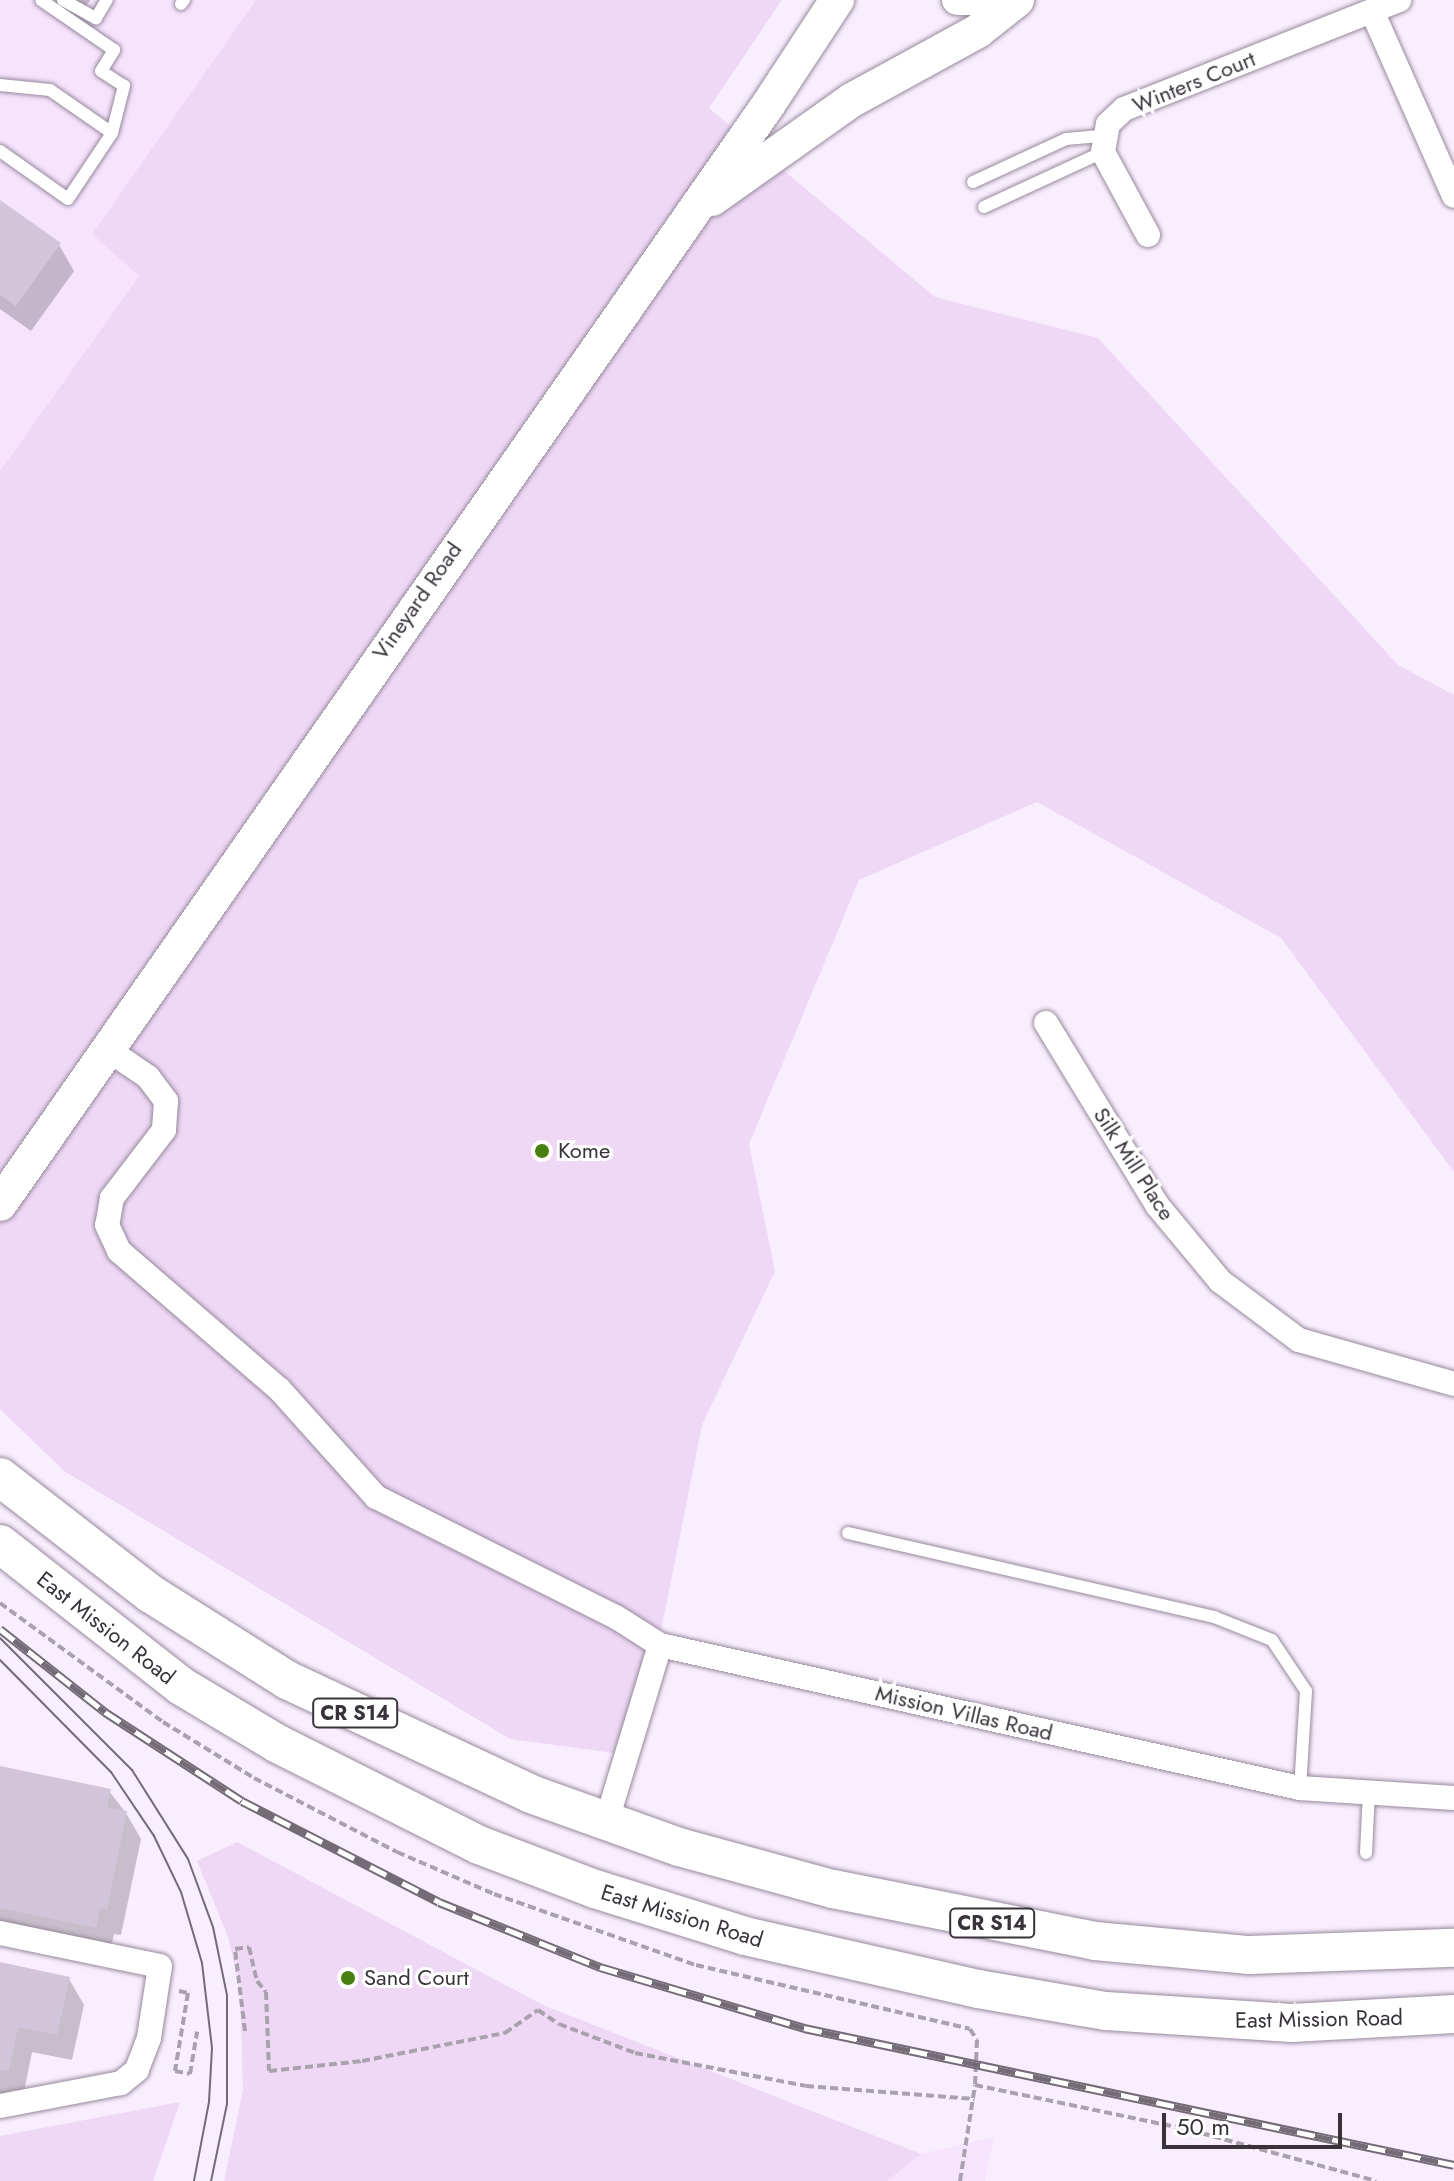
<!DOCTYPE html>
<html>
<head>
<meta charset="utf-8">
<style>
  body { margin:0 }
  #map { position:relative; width:1454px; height:2181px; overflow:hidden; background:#f9eefe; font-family:Jost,sans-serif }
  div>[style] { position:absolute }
  .built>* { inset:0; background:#f6e3fe }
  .green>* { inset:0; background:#eed8f6 }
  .shadow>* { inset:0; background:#0003 }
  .building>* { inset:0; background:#d3c5d9 }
  .path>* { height:4px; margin-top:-2px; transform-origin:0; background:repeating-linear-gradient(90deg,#aaa1ae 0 8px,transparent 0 12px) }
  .roads { filter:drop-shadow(0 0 2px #96899b) drop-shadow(0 0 2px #96899b) }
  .service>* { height:12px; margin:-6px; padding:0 6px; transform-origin:6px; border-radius:6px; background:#fff }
  .minor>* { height:24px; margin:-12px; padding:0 12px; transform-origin:12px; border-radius:12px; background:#fff }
  .tertiary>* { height:30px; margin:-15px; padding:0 15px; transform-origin:15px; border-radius:15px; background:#fff }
  .secondary>* { height:34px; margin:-17px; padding:0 17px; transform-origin:17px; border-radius:17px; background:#fff }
  .primary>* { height:38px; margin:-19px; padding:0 19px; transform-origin:19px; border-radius:19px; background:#fff }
  .tram>* { height:2px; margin:-1px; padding:0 1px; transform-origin:1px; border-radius:1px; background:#736b76 }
  .rail>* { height:9px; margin-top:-4.5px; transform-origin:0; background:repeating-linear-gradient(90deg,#fff 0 18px,#736b76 0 36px); box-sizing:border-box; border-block:2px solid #736b76 }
  .dots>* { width:22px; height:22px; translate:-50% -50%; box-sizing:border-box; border:4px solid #fff; border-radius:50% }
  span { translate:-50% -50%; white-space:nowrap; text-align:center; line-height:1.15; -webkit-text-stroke:6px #fff; paint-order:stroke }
  .shield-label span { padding:2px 6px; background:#fff; border:2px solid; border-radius:6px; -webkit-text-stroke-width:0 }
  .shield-label { font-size:20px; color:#38323a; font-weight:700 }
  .street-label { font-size:22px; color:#38323a }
  .poi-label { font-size:22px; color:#38323a }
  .left { translate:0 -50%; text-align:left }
  .scale { position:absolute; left:1162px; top:2113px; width:180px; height:36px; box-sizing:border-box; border:4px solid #38323a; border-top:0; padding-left:10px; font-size:24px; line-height:28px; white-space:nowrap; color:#38323a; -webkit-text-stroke:6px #fff; paint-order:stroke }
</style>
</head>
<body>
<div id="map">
  <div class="built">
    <i style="clip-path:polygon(0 0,256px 0,93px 234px,139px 276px,0 471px)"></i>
    <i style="clip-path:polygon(994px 2137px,985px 2181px,887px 2181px,921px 2154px)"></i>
  </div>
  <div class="green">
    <i style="clip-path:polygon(256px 0,782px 0,709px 108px,935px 297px,1098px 338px,1398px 665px,1454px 695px,1454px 1172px,1281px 938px,1037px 802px,859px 880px,749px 1144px,775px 1271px,702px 1425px,636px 1756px,510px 1739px,64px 1471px,0 1409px,0 471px,139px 276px,92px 234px)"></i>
    <i style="clip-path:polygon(237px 1842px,543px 2005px,921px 2154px,887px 2181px,224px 2181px,243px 2090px,240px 1990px,228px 1937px,197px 1861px)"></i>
    <i style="clip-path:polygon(180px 2102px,153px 2181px,0 2181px,0 2136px)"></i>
  </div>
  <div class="shadow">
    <i style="clip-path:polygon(62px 0,90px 0,81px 13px)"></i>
    <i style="clip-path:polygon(0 203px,59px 245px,74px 271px,31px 331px,0 309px)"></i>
    <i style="clip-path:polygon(0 1768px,109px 1791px,126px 1813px,141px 1839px,121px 1935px,114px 1934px,110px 1953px,0 1930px)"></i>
    <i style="clip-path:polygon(0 1964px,69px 1979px,84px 2005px,72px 2060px,32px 2052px,24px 2092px,12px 2090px,6px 2116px,0 2115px)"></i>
  </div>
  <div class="building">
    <i style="clip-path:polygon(0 200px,61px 243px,16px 306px,0 295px)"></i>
    <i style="clip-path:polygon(0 1766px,111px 1789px,107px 1807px,127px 1811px,107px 1910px,100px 1908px,96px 1928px,0 1908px)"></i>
    <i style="clip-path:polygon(0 1962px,70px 1977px,57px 2035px,18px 2027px,9px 2071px,0 2070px)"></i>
  </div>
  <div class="path">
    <i style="left:0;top:1603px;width:202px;rotate:36.1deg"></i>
    <i style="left:163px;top:1722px;width:107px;rotate:31.6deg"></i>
    <i style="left:254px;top:1778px;width:161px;rotate:27.4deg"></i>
    <i style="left:397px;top:1852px;width:106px;rotate:23.4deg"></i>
    <i style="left:494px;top:1894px;width:214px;rotate:19.4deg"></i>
    <i style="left:696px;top:1965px;width:281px;rotate:13.1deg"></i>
    <i style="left:970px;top:2029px;width:13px;rotate:58deg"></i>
    <i style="left:977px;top:2040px;width:45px;rotate:92.5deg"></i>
    <i style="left:975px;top:2085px;width:220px;rotate:11.8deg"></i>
    <i style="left:1190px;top:2130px;width:193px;rotate:15.3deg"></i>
    <i style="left:179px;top:1991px;width:9px;rotate:13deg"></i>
    <i style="left:188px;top:1993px;width:79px;rotate:99.5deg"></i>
    <i style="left:175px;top:2071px;width:15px;rotate:11deg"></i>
    <i style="left:190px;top:2074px;width:43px;rotate:-80.5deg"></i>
    <i style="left:245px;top:2031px;width:83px;rotate:-97deg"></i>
    <i style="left:235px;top:1949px;width:14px;rotate:-8deg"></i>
    <i style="left:249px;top:1947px;width:35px;rotate:77deg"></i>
    <i style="left:257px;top:1981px;width:14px;rotate:51deg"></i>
    <i style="left:266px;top:1992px;width:79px;rotate:87.8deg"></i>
    <i style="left:269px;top:2071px;width:94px;rotate:-6.1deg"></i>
    <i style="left:362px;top:2061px;width:146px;rotate:-11.1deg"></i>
    <i style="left:505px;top:2033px;width:40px;rotate:-34.9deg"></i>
    <i style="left:538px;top:2010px;width:25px;rotate:34deg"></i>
    <i style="left:559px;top:2024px;width:81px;rotate:20.9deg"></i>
    <i style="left:635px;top:2053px;width:174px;rotate:10.9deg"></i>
    <i style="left:806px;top:2086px;width:169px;rotate:4.4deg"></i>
    <i style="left:960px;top:2181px;width:97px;rotate:-81.1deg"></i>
  </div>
  <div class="roads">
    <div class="service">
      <i style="left:63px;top:0;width:38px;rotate:29deg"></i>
      <i style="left:96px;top:18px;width:21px;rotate:-59deg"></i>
      <i style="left:181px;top:4px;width:5px;rotate:-53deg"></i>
      <i style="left:0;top:85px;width:50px;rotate:5.7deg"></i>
      <i style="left:50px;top:90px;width:75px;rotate:34.7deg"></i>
      <i style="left:112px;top:133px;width:49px;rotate:-75.7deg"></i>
      <i style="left:124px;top:86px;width:27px;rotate:-147deg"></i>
      <i style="left:101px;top:71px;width:25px;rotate:-58deg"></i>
      <i style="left:114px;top:50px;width:88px;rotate:-145.6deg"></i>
      <i style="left:0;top:151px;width:83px;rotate:35.2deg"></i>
      <i style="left:68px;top:199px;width:79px;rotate:-56.3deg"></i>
      <i style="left:973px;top:182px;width:102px;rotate:-24.8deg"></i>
      <i style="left:1066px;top:139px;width:37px;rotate:-5deg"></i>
      <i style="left:984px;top:207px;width:131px;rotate:-24.8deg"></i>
      <i style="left:848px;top:1533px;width:376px;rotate:12.9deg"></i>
      <i style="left:1214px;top:1617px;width:62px;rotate:21.6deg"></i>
      <i style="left:1272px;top:1640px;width:61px;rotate:56.3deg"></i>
      <i style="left:1306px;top:1691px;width:97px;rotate:93.5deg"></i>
      <i style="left:1366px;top:1853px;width:61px;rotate:-87.2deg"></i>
    </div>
    <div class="minor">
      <i style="left:1372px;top:11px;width:202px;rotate:66.1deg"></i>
      <i style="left:1148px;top:235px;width:94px;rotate:-118.5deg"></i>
      <i style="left:1103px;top:152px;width:28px;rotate:-80deg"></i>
      <i style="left:1108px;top:124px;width:22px;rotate:-43deg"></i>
      <i style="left:1124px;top:109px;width:296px;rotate:-21.6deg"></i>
      <i style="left:1046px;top:1023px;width:213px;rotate:58.6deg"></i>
      <i style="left:1157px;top:1205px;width:99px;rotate:50.3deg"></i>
      <i style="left:1220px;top:1281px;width:99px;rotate:36.8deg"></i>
      <i style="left:1299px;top:1340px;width:161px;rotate:15.8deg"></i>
      <i style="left:107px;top:1049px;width:50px;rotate:34.3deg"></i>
      <i style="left:148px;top:1077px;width:30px;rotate:53deg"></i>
      <i style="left:166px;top:1101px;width:29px;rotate:94deg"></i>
      <i style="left:164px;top:1130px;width:86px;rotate:127.4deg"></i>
      <i style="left:112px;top:1198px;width:27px;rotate:100deg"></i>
      <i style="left:107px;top:1225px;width:29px;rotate:65deg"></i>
      <i style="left:119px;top:1251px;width:211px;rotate:40.8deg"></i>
      <i style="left:279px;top:1389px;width:145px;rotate:48.1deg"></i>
      <i style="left:376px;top:1497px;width:268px;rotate:26.6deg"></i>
      <i style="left:616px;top:1617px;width:52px;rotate:32.5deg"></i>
      <i style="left:606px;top:1823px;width:186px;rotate:-73.1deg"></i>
      <i style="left:660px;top:1645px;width:656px;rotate:12.6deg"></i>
      <i style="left:1300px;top:1788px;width:154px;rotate:3.7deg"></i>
      <i style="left:0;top:1933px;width:163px;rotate:11.7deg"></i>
      <i style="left:160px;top:1966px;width:73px;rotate:98.7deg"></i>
      <i style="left:149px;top:2038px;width:34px;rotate:111deg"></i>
      <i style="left:137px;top:2070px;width:21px;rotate:141deg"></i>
      <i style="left:121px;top:2083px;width:123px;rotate:169.2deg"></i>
    </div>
    <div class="tertiary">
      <i style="left:957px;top:0;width:49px"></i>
    </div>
    <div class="secondary">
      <i style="left:712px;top:199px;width:171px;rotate:-35.3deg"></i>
      <i style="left:852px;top:100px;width:144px;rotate:-28.7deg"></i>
      <i style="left:978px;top:31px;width:50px;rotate:-38.5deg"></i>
      <i style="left:0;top:1204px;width:1341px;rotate:-55.05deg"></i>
      <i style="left:768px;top:105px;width:126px;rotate:-56.7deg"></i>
    </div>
    <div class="primary">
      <i style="left:0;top:1477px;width:191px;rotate:37.8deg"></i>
      <i style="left:151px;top:1594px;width:161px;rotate:32.3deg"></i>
      <i style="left:287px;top:1680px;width:269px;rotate:25deg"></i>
      <i style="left:531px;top:1794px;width:157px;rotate:19.7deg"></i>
      <i style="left:679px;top:1847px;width:160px;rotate:15.3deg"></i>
      <i style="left:833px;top:1889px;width:267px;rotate:11.2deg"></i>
      <i style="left:1095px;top:1941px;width:155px;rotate:5.2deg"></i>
      <i style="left:1249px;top:1955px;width:205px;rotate:-2deg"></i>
      <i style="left:0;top:1544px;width:230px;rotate:38.1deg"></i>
      <i style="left:181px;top:1686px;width:113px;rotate:30.9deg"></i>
      <i style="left:278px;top:1744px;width:225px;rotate:26.7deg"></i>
      <i style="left:479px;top:1845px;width:124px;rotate:20.8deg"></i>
      <i style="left:595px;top:1889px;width:157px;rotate:17.4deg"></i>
      <i style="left:745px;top:1936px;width:239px;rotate:12.8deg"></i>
      <i style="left:978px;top:1989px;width:130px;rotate:9.8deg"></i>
      <i style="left:1106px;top:2011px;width:186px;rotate:3.7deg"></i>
      <i style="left:1292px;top:2023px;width:162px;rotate:-3.2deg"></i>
    </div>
  </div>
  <div class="tram">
    <i style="left:0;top:1638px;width:187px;rotate:45deg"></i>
    <i style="left:132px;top:1770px;width:105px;rotate:57.8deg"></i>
    <i style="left:188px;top:1859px;width:72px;rotate:69.8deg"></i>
    <i style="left:213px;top:1927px;width:69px;rotate:78.4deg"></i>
    <i style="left:227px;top:1995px;width:109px;rotate:90deg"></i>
    <i style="left:227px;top:2104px;width:79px;rotate:101.7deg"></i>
    <i style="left:0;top:1660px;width:158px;rotate:45.3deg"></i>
    <i style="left:111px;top:1772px;width:77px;rotate:56.1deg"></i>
    <i style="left:154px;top:1836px;width:62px;rotate:64.3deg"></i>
    <i style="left:181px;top:1892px;width:74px;rotate:73.5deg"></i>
    <i style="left:202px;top:1963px;width:86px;rotate:83.3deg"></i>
    <i style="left:212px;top:2048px;width:54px;rotate:93.2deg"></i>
    <i style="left:209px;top:2102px;width:80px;rotate:100.8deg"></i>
  </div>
  <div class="rail">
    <i style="left:0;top:1629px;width:134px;rotate:38.3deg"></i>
    <i style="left:105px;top:1712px;width:163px;rotate:33deg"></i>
    <i style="left:242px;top:1801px;width:221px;rotate:27.1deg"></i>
    <i style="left:439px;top:1902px;width:174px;rotate:22deg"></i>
    <i style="left:600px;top:1967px;width:213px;rotate:16.6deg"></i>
    <i style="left:804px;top:2028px;width:664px;rotate:11.9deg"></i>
  </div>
  <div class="dots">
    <i style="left:542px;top:1151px;background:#497e11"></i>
    <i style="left:348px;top:1978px;background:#497e11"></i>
  </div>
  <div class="shield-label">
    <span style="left:355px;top:1713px">CR S14</span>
    <span style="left:992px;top:1923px">CR S14</span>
  </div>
  <div class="street-label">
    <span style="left:1194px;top:82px;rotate:-22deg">Winters Court</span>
    <span style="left:417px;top:601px;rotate:-55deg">Vineyard Road</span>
    <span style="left:1134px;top:1164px;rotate:57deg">Silk Mill Place</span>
    <span style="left:106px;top:1628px;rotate:38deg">East Mission Road</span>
    <span style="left:964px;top:1713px;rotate:13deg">Mission Villas Road</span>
    <span style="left:682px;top:1916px;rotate:17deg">East Mission Road</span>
    <span style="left:1319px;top:2019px;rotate:-1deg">East Mission Road</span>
  </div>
  <div class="poi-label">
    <span class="left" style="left:558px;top:1151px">Kome</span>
    <span class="left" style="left:364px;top:1978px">Sand Court</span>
  </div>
  <div class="scale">50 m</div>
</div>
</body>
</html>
